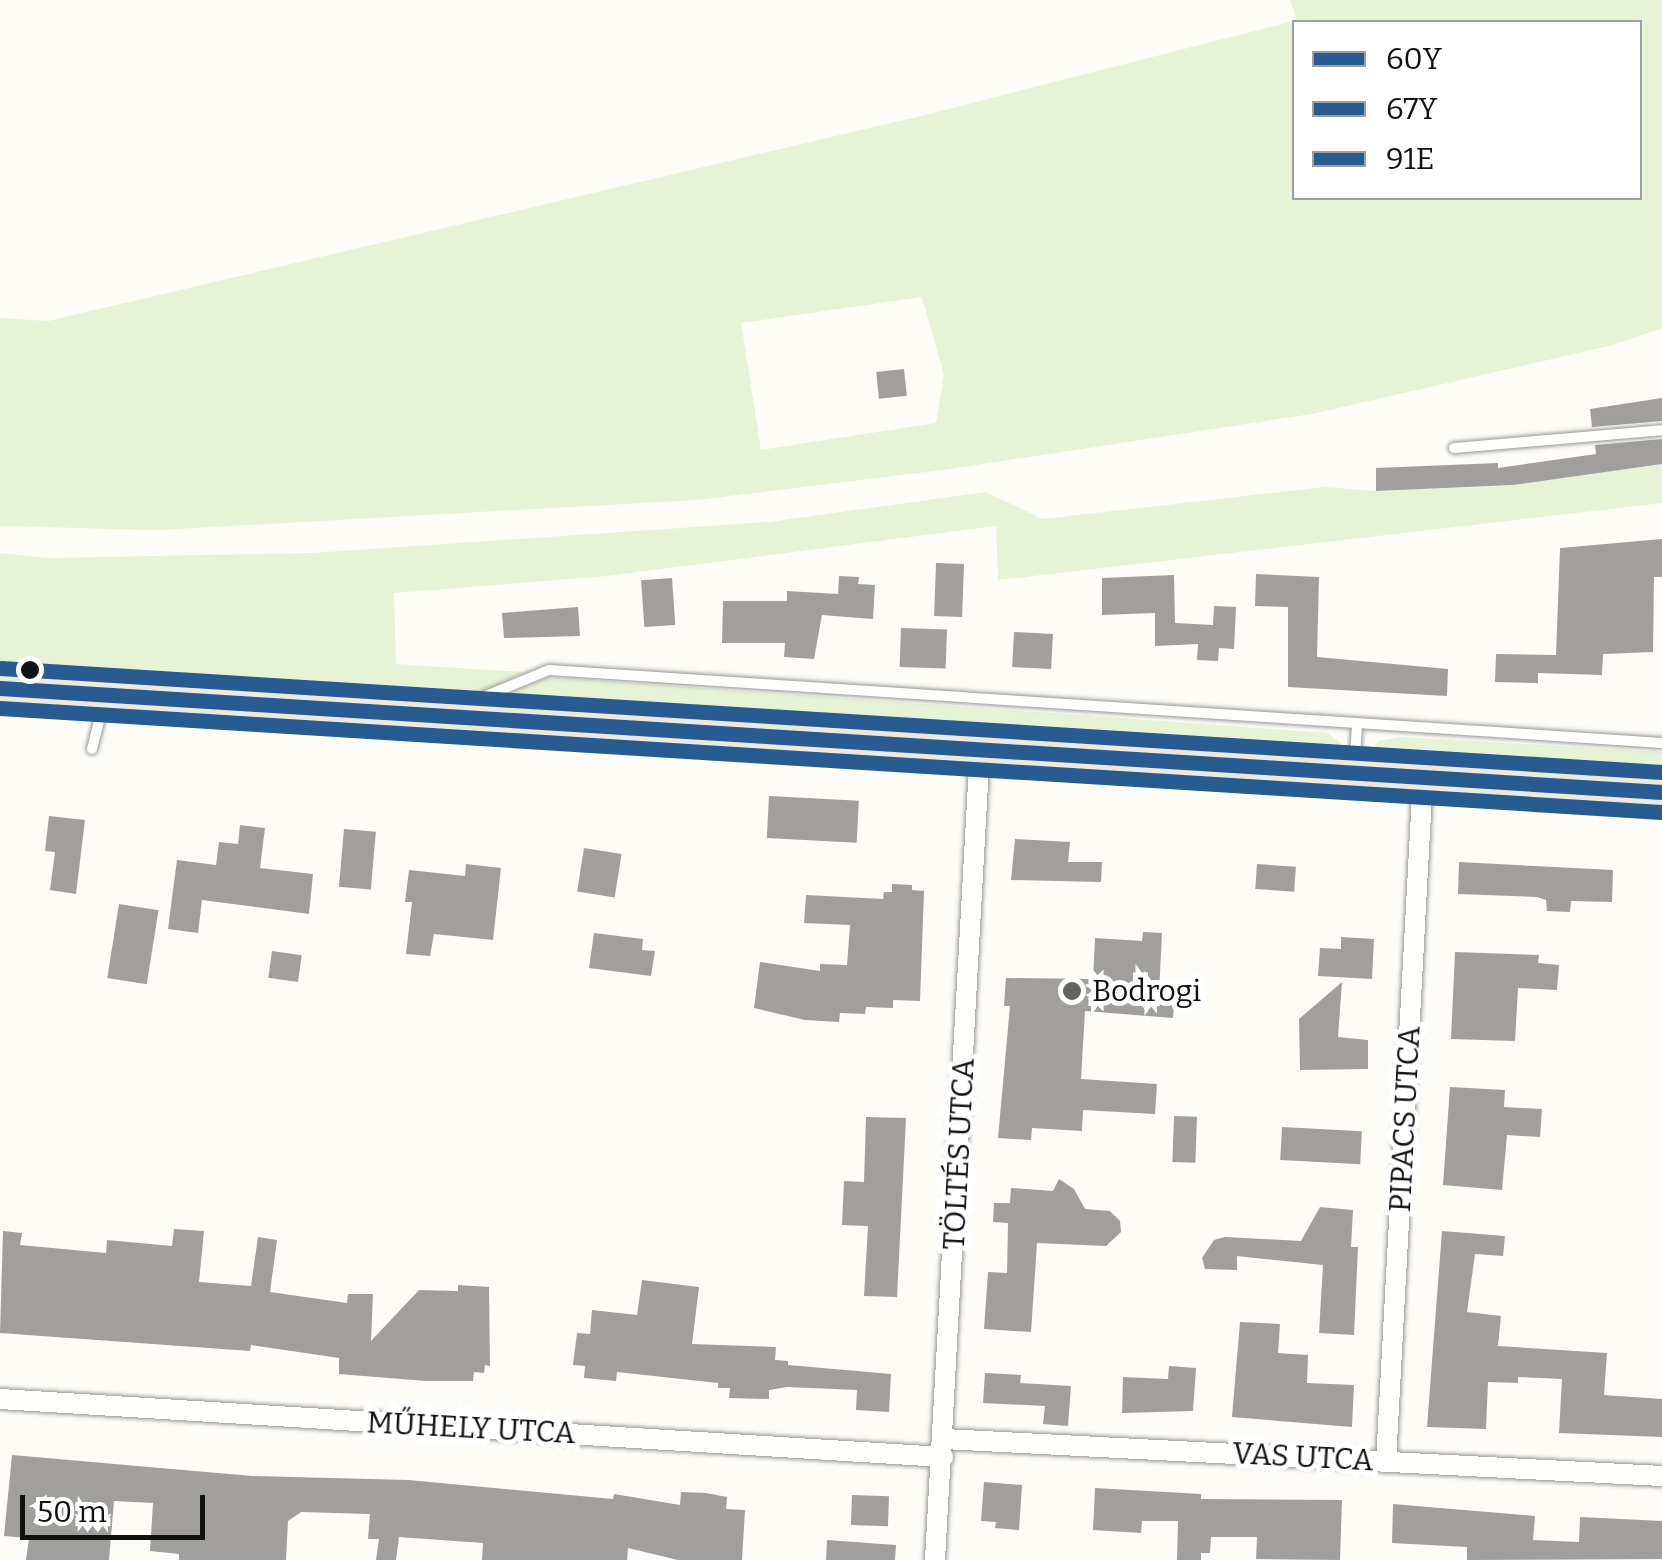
<!DOCTYPE html>
<html>
<head>
<meta charset="utf-8">
<style>
  body { margin:0 }
  #map { position:relative; width:1662px; height:1560px; overflow:hidden; background:#fdfcf7; font-family:Bitter,serif }
  div>[style] { position:absolute }
  .green>* { inset:0; background:#e7f3d7 }
  .building>* { inset:0; background:#a19f9c; transform-origin:0 0 }
  .roads { filter:drop-shadow(0 0 2px #979795) drop-shadow(0 0 2px #979795) }
  .service>* { height:10px; margin:-5px; padding:0 5px; transform-origin:5px; border-radius:5px; background:#fffffe }
  .minor>* { height:20px; margin:-10px; padding:0 10px; transform-origin:10px; border-radius:10px; background:#fffffe }
  .primary>* { height:32px; margin:-16px; padding:0 16px; transform-origin:16px; border-radius:16px; background:#ede9dc }
  .bus-1>* { height:15px; margin:-7.5px; padding:0 7.5px; transform-origin:7.5px; border-radius:7.5px; background:#275b91 }
  .bus-2>* { height:15px; margin:-7.5px; padding:0 7.5px; transform-origin:7.5px; border-radius:7.5px; background:#275b91 }
  .bus-3>* { height:15px; margin:-7.5px; padding:0 7.5px; transform-origin:7.5px; border-radius:7.5px; background:#275b91 }
  .dots>* { width:28px; height:28px; translate:-50% -50%; box-sizing:border-box; border:5px solid #fff; border-radius:50% }
  span { translate:-50% -50%; white-space:nowrap; text-align:center; line-height:1.15; -webkit-text-stroke:10px #fff; paint-order:stroke }
  .poi-label { font-size:30px; color:#111 }
  .left { translate:0 -50%; text-align:left }
  .street-label { font-size:30px; color:#111 }
  .legend { position:absolute; left:1292px; top:20px; width:350px; height:180px; box-sizing:border-box; background:#fff; border:2px solid #a0a0a0; margin:0; padding:12px 18px; list-style:none; font-size:30px; color:#111 }
  .legend li { display:flex; align-items:center; gap:20px; height:50px }
  .legend b { width:50px; border:2px solid #a0a0a0 }
  .scale { position:absolute; left:20px; top:1495px; width:185px; height:45px; box-sizing:border-box; border:5px solid #111; border-top:0; padding-left:12px; font-size:30px; line-height:35px; white-space:nowrap; color:#111; -webkit-text-stroke:8px #fff; paint-order:stroke }
</style>
</head>
<body>
<div id="map">
  <div class="green">
    <i style="clip-path:polygon(evenodd,1290px 0,1662px 0,1662px 328px,1613px 345px,1312px 414px,943px 470px,696px 500px,158px 530px,0 526px,0 318px,48px 321px,925px 115px,1297px 20px,1290px 0,1294px 22px,1640px 22px,1640px 198px,1294px 198px,1294px 22px,1290px 0,922px 297px,944px 375px,936px 423px,761px 450px,741px 323px,922px 297px)"></i>
    <i style="clip-path:polygon(1662px 464px,1662px 503px,998px 580px,996px 526px,607px 576px,394px 593px,396px 664px,524px 672px,464px 700px,0 666px,0 553px,49px 558px,313px 553px,769px 522px,986px 492px,1043px 519px,1324px 487px,1377px 491px,1507px 486px)"></i>
    <i style="clip-path:polygon(549px 677px,1328px 733px,1344px 746px,1335px 752px,498px 703px,497px 698px)"></i>
    <i style="clip-path:polygon(1401px 737px,1662px 752px,1662px 775px,1379px 759px,1370px 753px,1378px 741px)"></i>
  </div>
  <div class="building">
    <i style="left:904px;top:369px;width:27px;height:28px;rotate:84deg"></i>
    <i style="clip-path:polygon(1662px 398px,1662px 421px,1592px 427px,1590px 409px)"></i>
    <i style="clip-path:polygon(1662px 439px,1662px 464px,1513px 485px,1376px 491px,1376px 468px,1498px 463px,1498px 468px,1596px 454px,1595px 445px)"></i>
    <i style="clip-path:polygon(1662px 539px,1662px 577px,1654px 577px,1653px 652px,1603px 654px,1602px 675px,1538px 673px,1538px 683px,1495px 682px,1496px 654px,1556px 655px,1560px 548px)"></i>
    <i style="left:936px;top:563px;width:28px;height:53px;rotate:2deg"></i>
    <i style="clip-path:polygon(1256px 574px,1319px 577px,1317px 657px,1448px 669px,1447px 696px,1288px 687px,1288px 607px,1255px 606px)"></i>
    <i style="clip-path:polygon(1174px 575px,1175px 623px,1213px 625px,1214px 606px,1236px 607px,1234px 649px,1219px 648px,1218px 661px,1197px 660px,1198px 644px,1155px 646px,1155px 613px,1102px 615px,1102px 578px)"></i>
    <i style="clip-path:polygon(839px 576px,859px 577px,858px 584px,875px 585px,873px 619px,822px 615px,814px 659px,784px 657px,785px 643px,722px 643px,723px 601px,787px 601px,787px 591px,838px 594px)"></i>
    <i style="left:672px;top:578px;width:47px;height:31px;rotate:86deg"></i>
    <i style="clip-path:polygon(578px 607px,580px 636px,504px 638px,502px 613px)"></i>
    <i style="left:901px;top:628px;width:46px;height:39px;rotate:2deg"></i>
    <i style="left:1014px;top:632px;width:39px;height:35px;rotate:3deg"></i>
    <i style="left:769px;top:796px;width:90px;height:42px;rotate:3deg"></i>
    <i style="clip-path:polygon(49px 816px,85px 820px,76px 894px,50px 890px,55px 852px,45px 851px)"></i>
    <i style="clip-path:polygon(240px 825px,265px 828px,260px 868px,313px 874px,309px 914px,202px 900px,198px 933px,168px 929px,177px 860px,216px 865px,219px 842px,238px 844px)"></i>
    <i style="left:344px;top:829px;width:32px;height:58px;rotate:5deg"></i>
    <i style="clip-path:polygon(1015px 839px,1070px 842px,1068px 862px,1102px 862px,1101px 882px,1011px 880px)"></i>
    <i style="left:584px;top:848px;width:38px;height:44px;rotate:9deg"></i>
    <i style="clip-path:polygon(1459px 862px,1613px 870px,1612px 902px,1571px 901px,1570px 912px,1547px 911px,1546px 900px,1537px 897px,1458px 894px)"></i>
    <i style="clip-path:polygon(466px 864px,501px 868px,493px 940px,434px 934px,430px 956px,406px 954px,412px 902px,405px 902px,409px 870px,465px 876px)"></i>
    <i style="left:1257px;top:864px;width:39px;height:25px;rotate:4deg"></i>
    <i style="clip-path:polygon(892px 884px,912px 885px,912px 890px,924px 891px,920px 1001px,893px 1000px,893px 1008px,866px 1007px,865px 1014px,840px 1013px,839px 1022px,805px 1020px,754px 1008px,760px 962px,820px 971px,820px 964px,847px 965px,850px 925px,804px 923px,806px 895px,883px 899px,884px 892px,892px 892px)"></i>
    <i style="left:119px;top:904px;width:40px;height:75px;rotate:9deg"></i>
    <i style="clip-path:polygon(1143px 932px,1162px 933px,1159px 993px,1175px 993px,1173px 1018px,1085px 1011px,1081px 1079px,1157px 1084px,1155px 1114px,1083px 1110px,1082px 1131px,1032px 1128px,1031px 1140px,998px 1138px,1010px 1006px,1004px 1006px,1006px 978px,1093px 979px,1095px 938px,1142px 941px)"></i>
    <i style="clip-path:polygon(594px 933px,643px 939px,642px 950px,655px 951px,651px 976px,589px 968px)"></i>
    <i style="clip-path:polygon(1341px 937px,1374px 939px,1372px 979px,1318px 976px,1320px 948px,1341px 949px)"></i>
    <i style="left:272px;top:951px;width:30px;height:27px;rotate:8deg"></i>
    <i style="clip-path:polygon(1455px 952px,1539px 955px,1538px 963px,1559px 965px,1557px 990px,1518px 988px,1515px 1041px,1451px 1039px)"></i>
    <i style="clip-path:polygon(1342px 982px,1338px 1037px,1368px 1040px,1368px 1069px,1300px 1070px,1299px 1019px)"></i>
    <i style="clip-path:polygon(1450px 1087px,1505px 1090px,1504px 1107px,1542px 1109px,1540px 1137px,1507px 1135px,1502px 1190px,1443px 1185px)"></i>
    <i style="left:1174px;top:1116px;width:23px;height:46px;rotate:2deg"></i>
    <i style="clip-path:polygon(866px 1117px,906px 1118px,897px 1297px,864px 1296px,868px 1226px,842px 1225px,844px 1181px,864px 1182px)"></i>
    <i style="left:1282px;top:1127px;width:80px;height:33px;rotate:3deg"></i>
    <i style="clip-path:polygon(1059px 1179px,1074px 1189px,1085px 1209px,1110px 1211px,1120px 1221px,1121px 1232px,1106px 1246px,1037px 1243px,1031px 1332px,984px 1329px,988px 1272px,1007px 1273px,1008px 1223px,993px 1222px,994px 1203px,1010px 1203px,1011px 1188px,1053px 1191px)"></i>
    <i style="clip-path:polygon(1320px 1207px,1353px 1210px,1351px 1247px,1358px 1247px,1354px 1335px,1319px 1333px,1323px 1265px,1237px 1256px,1237px 1270px,1205px 1269px,1202px 1258px,1214px 1240px,1225px 1237px,1301px 1241px)"></i>
    <i style="clip-path:polygon(174px 1229px,204px 1231px,199px 1282px,251px 1286px,258px 1237px,277px 1240px,270px 1292px,347px 1303px,348px 1294px,373px 1294px,371px 1341px,419px 1290px,458px 1291px,458px 1285px,489px 1287px,490px 1366px,485px 1365px,484px 1373px,474px 1372px,473px 1381px,426px 1381px,339px 1374px,339px 1358px,251px 1345px,250px 1351px,0 1333px,3px 1231px,22px 1233px,20px 1245px,106px 1253px,107px 1240px,172px 1246px)"></i>
    <i style="clip-path:polygon(1442px 1231px,1505px 1236px,1503px 1256px,1475px 1254px,1467px 1312px,1501px 1316px,1498px 1346px,1607px 1353px,1604px 1395px,1662px 1399px,1662px 1437px,1559px 1433px,1562px 1379px,1518px 1377px,1518px 1383px,1488px 1382px,1486px 1429px,1427px 1427px)"></i>
    <i style="clip-path:polygon(642px 1280px,699px 1287px,692px 1344px,776px 1347px,775px 1360px,788px 1361px,788px 1365px,891px 1374px,889px 1412px,856px 1410px,857px 1390px,787px 1387px,769px 1390px,769px 1399px,729px 1398px,730px 1388px,718px 1388px,718px 1383px,617px 1372px,616px 1381px,584px 1378px,585px 1366px,573px 1365px,577px 1333px,590px 1334px,592px 1310px,637px 1315px)"></i>
    <i style="clip-path:polygon(1240px 1322px,1280px 1324px,1278px 1353px,1308px 1355px,1307px 1383px,1354px 1385px,1352px 1427px,1232px 1417px)"></i>
    <i style="clip-path:polygon(1169px 1366px,1196px 1368px,1193px 1411px,1122px 1413px,1123px 1377px,1168px 1379px)"></i>
    <i style="clip-path:polygon(985px 1373px,1021px 1375px,1020px 1383px,1071px 1386px,1068px 1426px,1043px 1424px,1045px 1406px,983px 1403px)"></i>
    <i style="clip-path:polygon(12px 1455px,252px 1476px,408px 1480px,613px 1499px,614px 1494px,680px 1505px,681px 1492px,706px 1493px,727px 1497px,726px 1509px,745px 1510px,742px 1560px,678px 1560px,628px 1548px,627px 1560px,482px 1560px,483px 1543px,399px 1537px,396px 1560px,376px 1560px,379px 1539px,368px 1539px,370px 1514px,301px 1512px,288px 1521px,286px 1560px,179px 1560px,179px 1554px,150px 1551px,153px 1503px,114px 1501px,109px 1560px,26px 1560px,29px 1538px,4px 1536px)"></i>
    <i style="clip-path:polygon(984px 1482px,1022px 1485px,1019px 1530px,995px 1528px,996px 1522px,981px 1521px)"></i>
    <i style="clip-path:polygon(1095px 1488px,1201px 1494px,1201px 1499px,1342px 1500px,1340px 1560px,1256px 1559px,1257px 1537px,1211px 1537px,1210px 1553px,1201px 1553px,1201px 1560px,1177px 1560px,1178px 1521px,1142px 1521px,1141px 1533px,1093px 1530px)"></i>
    <i style="left:852px;top:1495px;width:37px;height:30px;rotate:2deg"></i>
    <i style="clip-path:polygon(1393px 1504px,1535px 1516px,1533px 1540px,1579px 1542px,1580px 1517px,1662px 1521px,1662px 1559px,1467px 1560px,1467px 1547px,1392px 1543px)"></i>
    <i style="clip-path:polygon(827px 1540px,896px 1545px,895px 1560px,826px 1560px)"></i>
  </div>
  <div class="roads">
    <div class="service">
      <i style="left:1454px;top:448px;width:209px;rotate:-4.9deg"></i>
      <i style="left:464px;top:705px;width:92px;rotate:-22.4deg"></i>
      <i style="left:549px;top:670px;width:1115px;rotate:3.75deg"></i>
      <i style="left:92px;top:749px;width:49px;rotate:-76deg"></i>
      <i style="left:1354px;top:770px;width:44px;rotate:-86.1deg"></i>
    </div>
    <div class="minor">
      <i style="left:0;top:1399px;width:945px;rotate:3.52deg"></i>
      <i style="left:944px;top:1439px;width:719px;rotate:2.95deg"></i>
      <i style="left:1386px;top:1462px;width:686px;rotate:-86.91deg"></i>
      <i style="left:935px;top:1560px;width:813px;rotate:-86.83deg"></i>
    </div>
    <div class="primary">
      <i style="left:0;top:688px;width:1665px;rotate:3.58deg"></i>
    </div>
  </div>
  <div class="bus-1">
    <i style="left:0;top:688px;width:1665px;rotate:3.58deg"></i>
  </div>
  <div class="bus-2">
    <i style="left:0;top:708px;width:1664px;rotate:3.58deg"></i>
  </div>
  <div class="bus-3">
    <i style="left:1px;top:668px;width:1664px;rotate:3.58deg"></i>
  </div>
  <div class="dots">
    <i style="left:30px;top:670px;background:#111"></i>
    <i style="left:1072px;top:991px;background:#646362"></i>
  </div>
  <div class="poi-label">
    <span class="left" style="left:1092px;top:991px">Bodrogi</span>
  </div>
  <div class="street-label">
    <span style="left:1405px;top:1119px;rotate:-87deg">PIPACS UTCA</span>
    <span style="left:959px;top:1154px;rotate:-87deg">TÖLTÉS UTCA</span>
    <span style="left:471px;top:1428px;rotate:3deg">MŰHELY UTCA</span>
    <span style="left:1303px;top:1457px;rotate:3deg">VAS UTCA</span>
  </div>
  <ul class="legend">
  <li><b style="height:12px;background:#275b91"></b>60Y</li>
  <li><b style="height:12px;background:#275b91"></b>67Y</li>
  <li><b style="height:12px;background:#275b91"></b>91E</li>
  </ul>
  <div class="scale">50 m</div>
</div>
</body>
</html>
